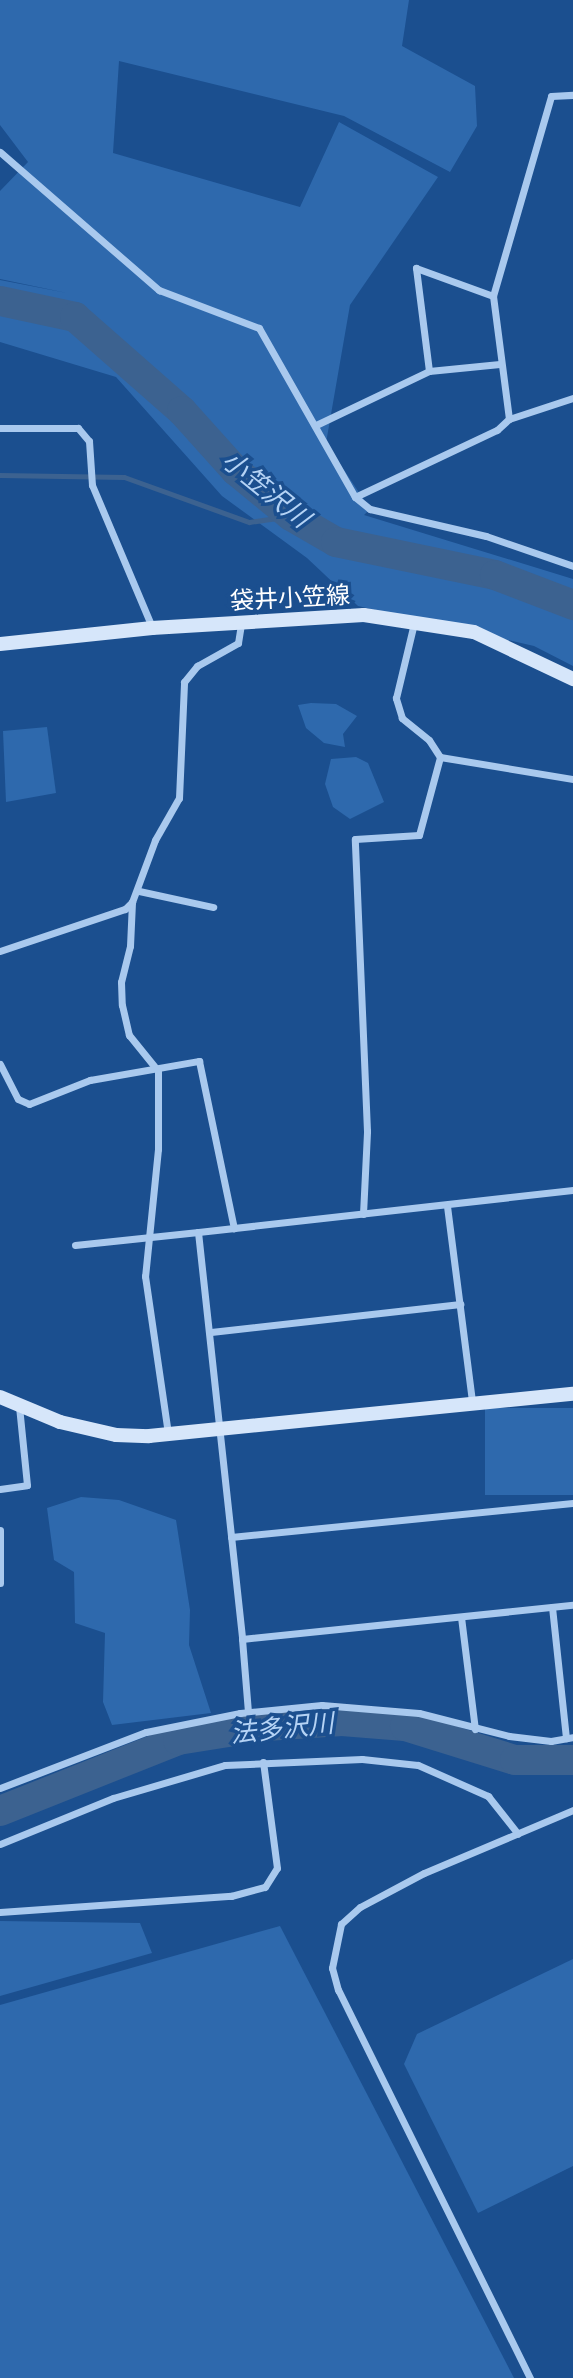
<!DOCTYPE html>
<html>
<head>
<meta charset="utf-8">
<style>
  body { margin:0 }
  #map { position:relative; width:573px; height:2378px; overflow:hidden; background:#1b4f8f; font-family:Manrope,"Noto Sans JP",sans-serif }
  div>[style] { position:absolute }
  .green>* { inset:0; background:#2e69ad; transform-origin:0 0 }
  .stream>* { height:5px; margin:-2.5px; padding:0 2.5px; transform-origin:2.5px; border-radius:2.5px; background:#3c6290 }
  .river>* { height:30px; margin:-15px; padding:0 15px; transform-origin:15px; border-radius:15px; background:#3c6290 }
  .street>* { height:7px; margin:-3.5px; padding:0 3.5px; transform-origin:3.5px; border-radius:3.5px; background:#a9c9ee }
  .secondary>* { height:14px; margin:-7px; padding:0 7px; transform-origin:7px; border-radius:7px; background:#d6e6fa }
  span { translate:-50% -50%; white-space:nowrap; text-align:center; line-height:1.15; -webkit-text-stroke:7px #1b4f8f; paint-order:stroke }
  .street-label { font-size:24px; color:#fff }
  .water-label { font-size:26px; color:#b5d3f5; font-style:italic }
</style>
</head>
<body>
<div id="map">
  <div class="green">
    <i style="clip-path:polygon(0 0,409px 0,402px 46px,475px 86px,477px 126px,450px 172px,344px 116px,119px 61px,113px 153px,300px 207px,339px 122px,438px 177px,350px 305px,326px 443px,370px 509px,364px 515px,573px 579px,573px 666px,534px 646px,358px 606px,307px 558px,222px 496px,116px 377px,0 342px,0 280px,67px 293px,0 279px,0 191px,28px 162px,0 125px)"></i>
    <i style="clip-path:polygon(311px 703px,336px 704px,357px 716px,343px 734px,345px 747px,324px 743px,306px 728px,298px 705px)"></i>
    <i style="clip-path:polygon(47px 727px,56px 793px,6px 802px,3px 731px)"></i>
    <i style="clip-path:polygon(356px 757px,368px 763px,384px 802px,350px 819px,333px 807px,325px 784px,331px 759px)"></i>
    <i style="left:573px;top:1408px;width:87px;height:88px;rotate:90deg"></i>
    <i style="clip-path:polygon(81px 1497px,119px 1500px,176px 1520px,190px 1610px,189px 1645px,211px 1713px,112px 1725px,103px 1702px,105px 1633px,75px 1623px,74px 1572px,54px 1560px,47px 1508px)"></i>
    <i style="clip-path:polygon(0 1921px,140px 1923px,152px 1953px,0 1996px)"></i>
    <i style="clip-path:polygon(280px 1926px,514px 2378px,0 2378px,0 2005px)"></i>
    <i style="clip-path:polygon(573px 1959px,573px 2166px,478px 2213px,404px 2064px,417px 2034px)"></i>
  </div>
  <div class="stream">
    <i style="left:0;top:475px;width:124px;rotate:0.9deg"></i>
    <i style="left:124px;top:477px;width:133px;rotate:19.8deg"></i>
    <i style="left:249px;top:522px;width:42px;rotate:-8.1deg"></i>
  </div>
  <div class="river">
    <i style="left:0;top:301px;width:77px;rotate:12deg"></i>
    <i style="left:75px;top:317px;width:142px;rotate:41.3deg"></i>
    <i style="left:182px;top:411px;width:81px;rotate:48deg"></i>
    <i style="left:236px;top:471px;width:71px;rotate:39.3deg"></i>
    <i style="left:291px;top:516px;width:52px;rotate:30deg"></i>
    <i style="left:336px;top:542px;width:162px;rotate:11.7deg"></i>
    <i style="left:495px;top:575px;width:84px;rotate:21deg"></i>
    <i style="left:0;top:1811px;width:192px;rotate:-21.7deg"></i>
    <i style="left:178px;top:1740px;width:89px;rotate:-9deg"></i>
    <i style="left:266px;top:1726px;width:76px;rotate:-3.8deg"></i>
    <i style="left:342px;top:1721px;width:63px;rotate:4.5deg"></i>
    <i style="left:405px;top:1726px;width:115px;rotate:17.2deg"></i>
    <i style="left:515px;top:1760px;width:58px"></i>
  </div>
  <div class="street">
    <i style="left:0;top:152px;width:211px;rotate:41deg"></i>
    <i style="left:159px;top:290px;width:107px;rotate:20.8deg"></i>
    <i style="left:259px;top:328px;width:194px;rotate:60.4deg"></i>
    <i style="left:355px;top:497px;width:19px;rotate:39deg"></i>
    <i style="left:370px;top:509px;width:119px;rotate:13.1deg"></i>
    <i style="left:486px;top:536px;width:92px;rotate:19deg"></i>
    <i style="left:429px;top:371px;width:104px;rotate:-97.2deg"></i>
    <i style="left:416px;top:268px;width:82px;rotate:20deg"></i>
    <i style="left:509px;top:419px;width:124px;rotate:-97.4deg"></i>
    <i style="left:493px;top:296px;width:208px;rotate:-73.8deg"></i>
    <i style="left:551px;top:96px;width:22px;rotate:-3deg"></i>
    <i style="left:316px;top:425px;width:125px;rotate:-25.5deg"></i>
    <i style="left:429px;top:371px;width:71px;rotate:-5.6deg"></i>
    <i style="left:0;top:428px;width:78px"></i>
    <i style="left:78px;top:428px;width:17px;rotate:50deg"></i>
    <i style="left:89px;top:441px;width:44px;rotate:86.1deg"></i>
    <i style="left:92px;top:485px;width:154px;rotate:67.1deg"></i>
    <i style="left:355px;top:497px;width:157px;rotate:-25.3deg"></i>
    <i style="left:497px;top:430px;width:16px;rotate:-43deg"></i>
    <i style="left:509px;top:419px;width:67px;rotate:-18.2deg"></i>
    <i style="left:440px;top:757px;width:135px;rotate:9.4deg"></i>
    <i style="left:139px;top:891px;width:76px;rotate:12.2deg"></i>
    <i style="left:132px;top:902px;width:44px;rotate:92.6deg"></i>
    <i style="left:130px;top:946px;width:37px;rotate:104deg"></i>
    <i style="left:121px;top:982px;width:23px;rotate:88deg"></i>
    <i style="left:122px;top:1005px;width:31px;rotate:77deg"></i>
    <i style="left:129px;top:1035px;width:46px;rotate:51.1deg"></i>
    <i style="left:158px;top:1071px;width:78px;rotate:90deg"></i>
    <i style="left:158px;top:1149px;width:128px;rotate:95.8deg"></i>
    <i style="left:145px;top:1276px;width:160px;rotate:81.7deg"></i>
    <i style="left:0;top:951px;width:132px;rotate:-18.6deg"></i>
    <i style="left:125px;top:909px;width:10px;rotate:-45deg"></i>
    <i style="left:132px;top:902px;width:66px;rotate:-69.6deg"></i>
    <i style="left:155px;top:840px;width:48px;rotate:-60.3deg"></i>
    <i style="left:179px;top:798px;width:116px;rotate:-87.5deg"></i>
    <i style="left:184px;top:682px;width:21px;rotate:-51deg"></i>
    <i style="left:197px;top:666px;width:47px;rotate:-29.3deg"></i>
    <i style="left:238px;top:643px;width:20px;rotate:-81deg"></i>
    <i style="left:0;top:1064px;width:39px;rotate:63deg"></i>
    <i style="left:18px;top:1099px;width:12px;rotate:24deg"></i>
    <i style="left:29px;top:1104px;width:66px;rotate:-21.5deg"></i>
    <i style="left:90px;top:1080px;width:111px;rotate:-9.9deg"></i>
    <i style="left:199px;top:1061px;width:171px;rotate:78.2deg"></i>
    <i style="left:573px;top:1190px;width:377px;rotate:173.6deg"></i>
    <i style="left:198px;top:1232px;width:409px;rotate:83.8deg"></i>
    <i style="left:242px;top:1639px;width:333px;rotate:-5.9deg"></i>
    <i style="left:447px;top:1206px;width:198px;rotate:82.7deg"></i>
    <i style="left:363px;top:1214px;width:83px;rotate:-87.2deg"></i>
    <i style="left:367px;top:1131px;width:292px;rotate:-92.4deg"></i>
    <i style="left:355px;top:839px;width:64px;rotate:-3.6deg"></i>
    <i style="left:419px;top:835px;width:81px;rotate:-74.9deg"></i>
    <i style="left:440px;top:757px;width:20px;rotate:-123deg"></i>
    <i style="left:429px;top:740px;width:35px;rotate:-141deg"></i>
    <i style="left:402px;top:718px;width:21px;rotate:-107deg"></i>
    <i style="left:396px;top:698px;width:77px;rotate:-76.5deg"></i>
    <i style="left:75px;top:1245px;width:124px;rotate:-6deg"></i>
    <i style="left:211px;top:1332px;width:251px;rotate:-6.4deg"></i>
    <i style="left:0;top:1489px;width:27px;rotate:-8deg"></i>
    <i style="left:27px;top:1485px;width:79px;rotate:-95.8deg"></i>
    <i style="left:0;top:1530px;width:53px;rotate:90deg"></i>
    <i style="left:231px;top:1537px;width:344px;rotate:-5.7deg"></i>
    <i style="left:552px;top:1607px;width:132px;rotate:83.9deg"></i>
    <i style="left:461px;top:1617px;width:113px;rotate:82.9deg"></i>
    <i style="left:242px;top:1639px;width:73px;rotate:85.3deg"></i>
    <i style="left:0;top:1788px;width:156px;rotate:-21deg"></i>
    <i style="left:146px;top:1732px;width:96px;rotate:-11.4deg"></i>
    <i style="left:240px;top:1713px;width:82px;rotate:-5.6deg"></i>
    <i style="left:322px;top:1705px;width:97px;rotate:4.7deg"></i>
    <i style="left:419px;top:1713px;width:93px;rotate:14.3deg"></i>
    <i style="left:509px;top:1736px;width:42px;rotate:6.8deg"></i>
    <i style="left:551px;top:1741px;width:22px;rotate:-10deg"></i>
    <i style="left:0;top:1844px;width:122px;rotate:-22.2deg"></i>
    <i style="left:113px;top:1798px;width:117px;rotate:-16.4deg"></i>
    <i style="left:225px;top:1765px;width:137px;rotate:-2.5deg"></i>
    <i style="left:362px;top:1759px;width:56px;rotate:6.1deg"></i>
    <i style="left:418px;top:1765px;width:77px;rotate:23.9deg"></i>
    <i style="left:488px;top:1796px;width:48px;rotate:51.7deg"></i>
    <i style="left:0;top:1912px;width:232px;rotate:-4deg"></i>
    <i style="left:231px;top:1896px;width:35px;rotate:-15deg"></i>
    <i style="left:265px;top:1887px;width:22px;rotate:-58deg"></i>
    <i style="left:277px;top:1868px;width:107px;rotate:-97.5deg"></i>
    <i style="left:530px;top:2378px;width:433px;rotate:-116.3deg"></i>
    <i style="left:338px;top:1990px;width:23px;rotate:-105deg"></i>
    <i style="left:332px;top:1968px;width:45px;rotate:-78.4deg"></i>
    <i style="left:341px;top:1924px;width:25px;rotate:-42deg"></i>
    <i style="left:360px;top:1907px;width:72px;rotate:-28deg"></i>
    <i style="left:424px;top:1873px;width:162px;rotate:-22.9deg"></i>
  </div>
  <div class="secondary">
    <i style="left:0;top:644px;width:153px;rotate:-6deg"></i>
    <i style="left:152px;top:628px;width:212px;rotate:-3.5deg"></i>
    <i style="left:364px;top:615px;width:111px;rotate:8.8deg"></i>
    <i style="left:474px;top:632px;width:110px;rotate:25.4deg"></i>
    <i style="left:0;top:1397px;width:65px;rotate:22.6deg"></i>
    <i style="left:60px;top:1422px;width:57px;rotate:13.1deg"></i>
    <i style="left:116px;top:1435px;width:33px;rotate:2deg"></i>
    <i style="left:149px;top:1436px;width:426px;rotate:-5.7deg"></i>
  </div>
  <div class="street-label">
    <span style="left:290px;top:597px;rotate:-3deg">袋井小笠線</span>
  </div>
  <div class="water-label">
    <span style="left:266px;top:489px;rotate:39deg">小笠沢川</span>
    <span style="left:282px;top:1728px;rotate:-6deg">法多沢川</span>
  </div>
</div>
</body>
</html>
